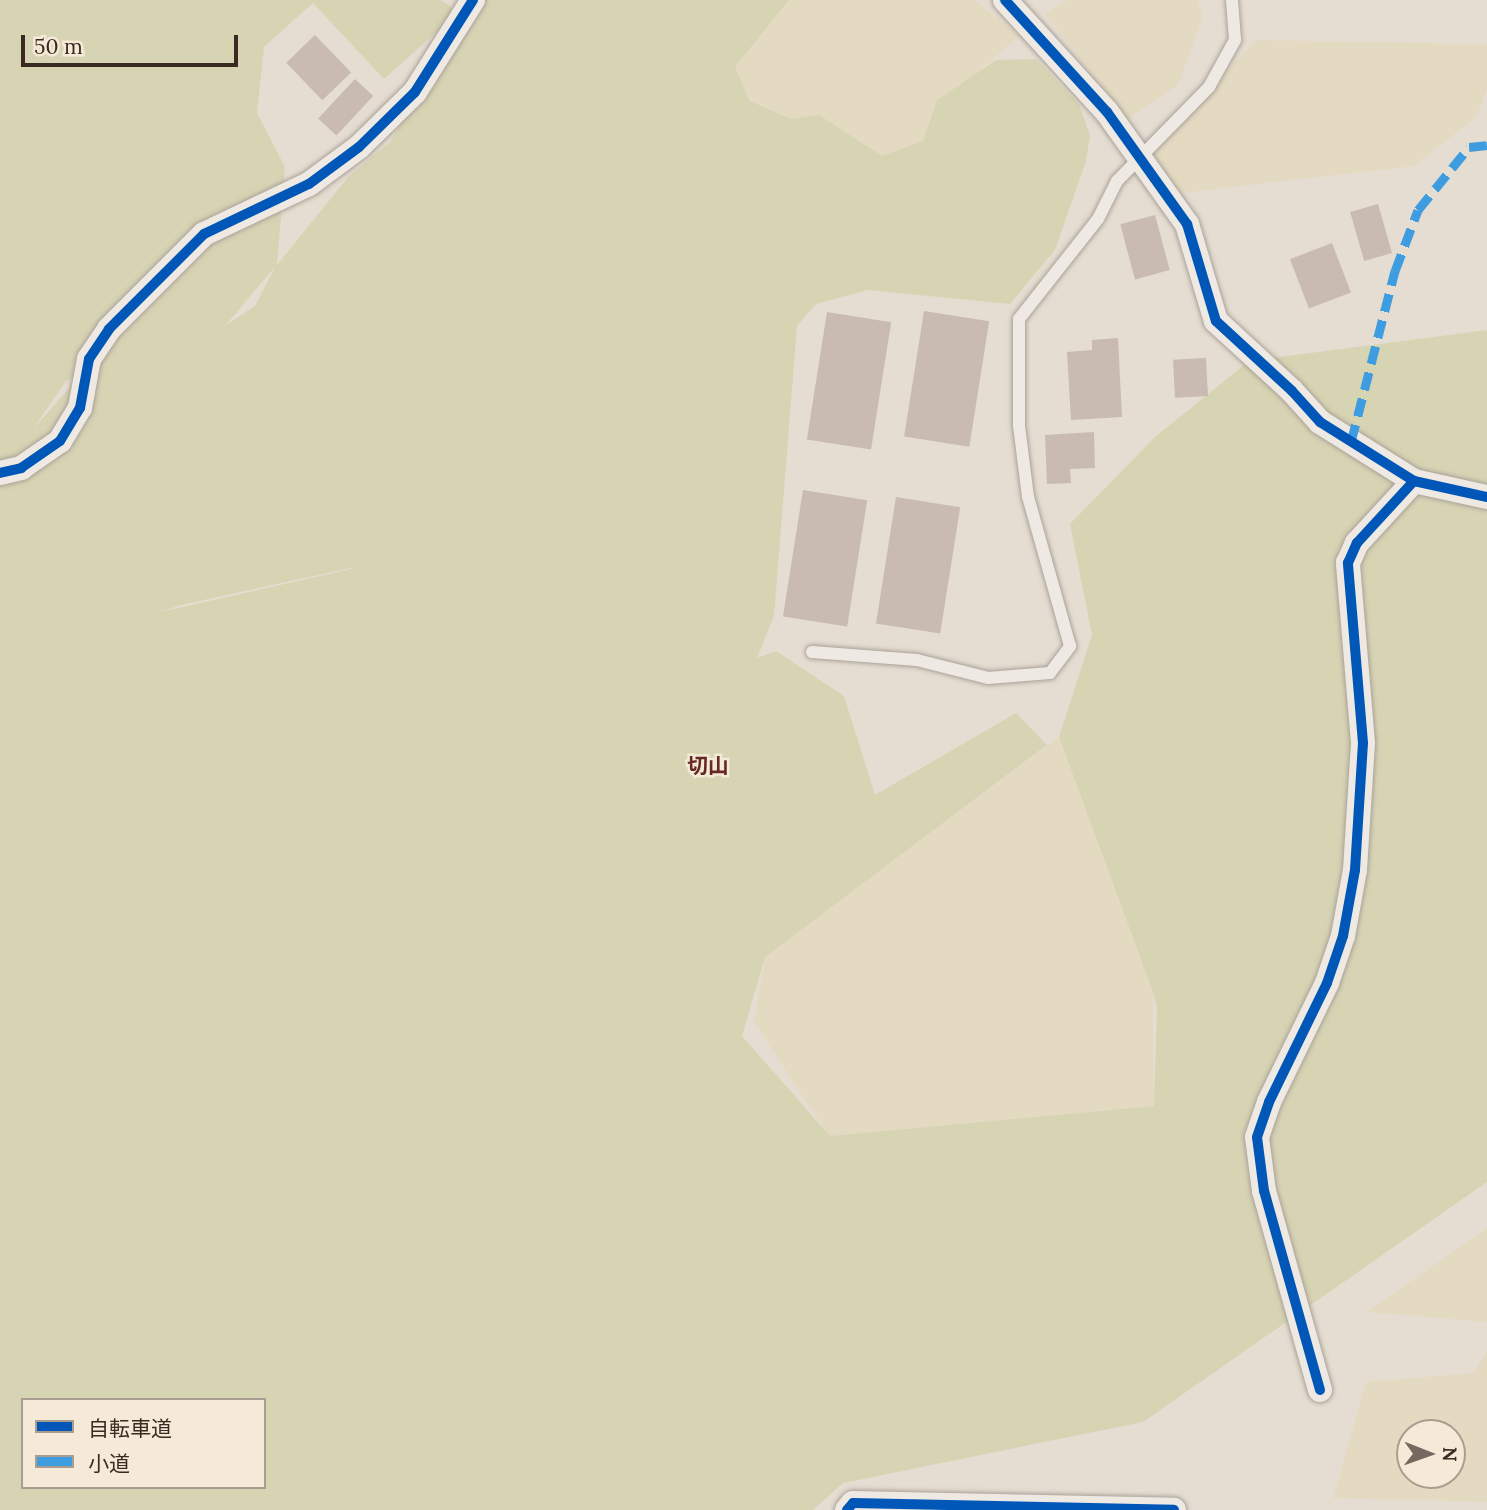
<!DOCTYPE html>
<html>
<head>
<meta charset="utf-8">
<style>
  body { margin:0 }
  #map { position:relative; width:1487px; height:1510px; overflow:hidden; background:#e5ddd1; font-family:Lora,"Noto Sans JP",serif }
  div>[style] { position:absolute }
  .farmland>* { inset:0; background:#e4dac2 }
  .green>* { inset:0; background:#d7d4b4 }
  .building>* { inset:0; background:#c9bbb2; transform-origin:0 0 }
  .roads { filter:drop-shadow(0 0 2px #aba299) drop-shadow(0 0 2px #aba299) }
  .service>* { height:12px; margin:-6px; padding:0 6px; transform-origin:6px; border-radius:6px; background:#eee9e2 }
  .minor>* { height:24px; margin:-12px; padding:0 12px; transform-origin:12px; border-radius:12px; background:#eee9e2 }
  .quiet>* { height:9px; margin-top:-4.5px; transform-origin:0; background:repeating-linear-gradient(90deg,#3e9ce0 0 18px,transparent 0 27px) }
  .cycleway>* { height:10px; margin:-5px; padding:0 5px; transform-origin:5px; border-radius:5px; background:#0057b8 }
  span { translate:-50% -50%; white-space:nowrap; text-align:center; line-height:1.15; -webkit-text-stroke:5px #f5ead8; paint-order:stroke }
  .quarter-label { font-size:21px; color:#652922; font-weight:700 }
  .legend { position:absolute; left:21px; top:1398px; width:245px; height:91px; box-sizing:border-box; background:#f5ead8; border:2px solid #aa9d8f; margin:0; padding:9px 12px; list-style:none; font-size:21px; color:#3a2a21 }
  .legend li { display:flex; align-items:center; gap:14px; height:35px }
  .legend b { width:35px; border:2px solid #aa9d8f }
  .north { position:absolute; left:1396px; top:1419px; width:70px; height:70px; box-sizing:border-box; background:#f5ead8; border:2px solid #aa9d8f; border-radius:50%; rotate:91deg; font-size:19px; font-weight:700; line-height:28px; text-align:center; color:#3a2a21 }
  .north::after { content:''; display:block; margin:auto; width:24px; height:32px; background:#76695f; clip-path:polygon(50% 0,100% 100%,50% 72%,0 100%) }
  .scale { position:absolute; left:21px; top:35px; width:217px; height:32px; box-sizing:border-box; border:4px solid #3a2a21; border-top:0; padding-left:9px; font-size:21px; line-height:24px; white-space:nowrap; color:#3a2a21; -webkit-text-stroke:5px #f5ead8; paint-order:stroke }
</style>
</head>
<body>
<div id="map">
  <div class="farmland">
    <i style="clip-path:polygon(789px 0,975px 0,1019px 36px,978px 72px,937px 100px,923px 141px,882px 156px,819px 115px,792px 119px,751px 101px,735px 68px)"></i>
    <i style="clip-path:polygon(1068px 0,1198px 0,1203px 17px,1178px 85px,1128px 119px,1045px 14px)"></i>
    <i style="clip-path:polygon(1257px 40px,1487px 44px,1487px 90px,1476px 117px,1414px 166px,1183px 193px,1139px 157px)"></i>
    <i style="clip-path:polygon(1059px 737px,1153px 992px,1154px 1106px,829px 1136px,754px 1022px,765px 957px)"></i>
    <i style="clip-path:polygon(1487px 1228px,1487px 1322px,1367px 1312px)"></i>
    <i style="clip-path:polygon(evenodd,1487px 1351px,1487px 1502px,1333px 1498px,1366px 1382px,1473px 1373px,1487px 1351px,1410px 1433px,1452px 1433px,1452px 1475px,1410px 1475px,1410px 1433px)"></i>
  </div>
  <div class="green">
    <i style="clip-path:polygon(evenodd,0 0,441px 0,459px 12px,384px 79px,313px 3px,264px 47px,257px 113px,285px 167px,277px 265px,349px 176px,390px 142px,474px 0,789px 0,735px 67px,750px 101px,792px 119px,819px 115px,882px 156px,923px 141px,937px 100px,996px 60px,1036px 59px,1079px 104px,1090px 136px,1086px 161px,1055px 250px,1010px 304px,868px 290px,816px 304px,797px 326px,774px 616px,757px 658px,776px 651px,844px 696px,875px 795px,1016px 713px,1047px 745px,765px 957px,742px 1036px,830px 1136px,1154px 1106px,1157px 1008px,1153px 992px,1059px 737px,1092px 635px,1070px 524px,1155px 437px,1249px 361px,1487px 330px,1487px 1182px,1143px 1422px,843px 1483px,813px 1510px,0 1510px,0 0,274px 269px,255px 306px,226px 325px,273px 269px,274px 269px,0 0,79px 376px,79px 377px,33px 429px,66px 381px,79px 376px,0 0,351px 568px,351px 569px,160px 612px,181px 605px,351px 568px,0 0,23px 1400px,264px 1400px,264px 1487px,23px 1487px,23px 1400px)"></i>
  </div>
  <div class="building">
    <i style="left:315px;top:35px;width:52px;height:40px;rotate:46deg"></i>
    <i style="left:355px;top:79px;width:25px;height:54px;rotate:43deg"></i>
    <i style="left:1378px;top:204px;width:51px;height:29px;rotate:74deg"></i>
    <i style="left:1155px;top:215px;width:57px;height:36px;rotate:75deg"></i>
    <i style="left:1332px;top:243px;width:53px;height:45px;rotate:69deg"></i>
    <i style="left:924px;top:311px;width:66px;height:127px;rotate:9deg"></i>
    <i style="left:827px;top:312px;width:65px;height:129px;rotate:9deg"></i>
    <i style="clip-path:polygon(1118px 338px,1122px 417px,1071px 420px,1067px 352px,1092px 350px,1092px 340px)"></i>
    <i style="left:1206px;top:358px;width:38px;height:33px;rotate:87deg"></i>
    <i style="clip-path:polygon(1094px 432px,1095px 468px,1070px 469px,1071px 483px,1047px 484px,1045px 435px)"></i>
    <i style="left:803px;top:490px;width:65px;height:128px;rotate:9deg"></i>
    <i style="left:896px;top:497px;width:65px;height:128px;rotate:9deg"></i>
  </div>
  <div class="roads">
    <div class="service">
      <i style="left:812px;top:652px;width:105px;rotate:4.4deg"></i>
      <i style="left:917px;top:660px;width:73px;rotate:14.2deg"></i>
      <i style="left:988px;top:678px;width:62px;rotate:-4.6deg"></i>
      <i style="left:1050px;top:673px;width:34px;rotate:-53deg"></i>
      <i style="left:1070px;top:646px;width:155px;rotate:-105.7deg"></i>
      <i style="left:1028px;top:497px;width:72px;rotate:-97.2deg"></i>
      <i style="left:1019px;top:426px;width:107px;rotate:-90deg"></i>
      <i style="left:1019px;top:319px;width:127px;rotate:-51.7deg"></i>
      <i style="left:1098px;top:219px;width:42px;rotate:-63.4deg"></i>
      <i style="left:1117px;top:181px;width:132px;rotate:-45.6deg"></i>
      <i style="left:1209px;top:87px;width:54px;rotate:-61deg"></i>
      <i style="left:1235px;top:40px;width:40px;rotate:-94.3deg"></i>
    </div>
    <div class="minor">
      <i style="left:1005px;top:0;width:151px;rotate:47.7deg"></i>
      <i style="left:1107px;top:112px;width:138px;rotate:54.5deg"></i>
      <i style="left:1187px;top:224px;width:101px;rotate:73.4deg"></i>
      <i style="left:1216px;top:321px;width:103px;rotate:42.6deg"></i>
      <i style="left:1292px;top:391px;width:42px;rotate:47.9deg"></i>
      <i style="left:1320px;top:422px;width:111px;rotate:32.1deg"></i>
      <i style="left:1414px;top:481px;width:75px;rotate:12.4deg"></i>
      <i style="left:0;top:473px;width:22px;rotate:-13deg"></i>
      <i style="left:21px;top:468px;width:47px;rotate:-34.7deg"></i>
      <i style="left:60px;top:441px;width:39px;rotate:-59deg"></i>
      <i style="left:80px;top:408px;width:50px;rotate:-79.6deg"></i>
      <i style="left:89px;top:359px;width:36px;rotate:-56deg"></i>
      <i style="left:109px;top:329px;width:134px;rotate:-45deg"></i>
      <i style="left:204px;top:234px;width:116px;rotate:-25.5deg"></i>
      <i style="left:309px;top:184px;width:62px;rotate:-36.5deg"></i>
      <i style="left:359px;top:147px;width:78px;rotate:-44.5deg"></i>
      <i style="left:415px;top:92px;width:109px;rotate:-57.8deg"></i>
      <i style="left:1320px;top:1390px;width:207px;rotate:-105.7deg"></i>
      <i style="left:1264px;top:1191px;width:54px;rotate:-97.4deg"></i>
      <i style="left:1257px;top:1137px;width:37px;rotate:-71deg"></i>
      <i style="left:1269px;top:1102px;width:132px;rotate:-64deg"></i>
      <i style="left:1327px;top:983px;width:50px;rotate:-71.2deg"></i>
      <i style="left:1343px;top:936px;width:67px;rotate:-79.7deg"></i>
      <i style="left:1355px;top:870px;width:127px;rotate:-86.4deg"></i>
      <i style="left:1363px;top:743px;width:181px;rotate:-94.8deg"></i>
      <i style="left:1348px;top:563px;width:22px;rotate:-66deg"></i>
      <i style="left:1357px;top:543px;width:84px;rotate:-47.4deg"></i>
      <i style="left:847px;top:1510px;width:9px;rotate:-49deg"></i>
      <i style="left:853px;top:1503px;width:321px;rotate:1.2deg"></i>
    </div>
  </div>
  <div class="quiet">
    <i style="left:1351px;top:442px;width:177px;rotate:-75.6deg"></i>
    <i style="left:1395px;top:271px;width:65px;rotate:-69.3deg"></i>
    <i style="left:1418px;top:210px;width:81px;rotate:-51deg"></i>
    <i style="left:1469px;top:147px;width:18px;rotate:-6deg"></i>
  </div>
  <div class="cycleway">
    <i style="left:1005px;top:0;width:151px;rotate:47.7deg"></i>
    <i style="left:1107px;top:112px;width:138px;rotate:54.5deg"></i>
    <i style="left:1187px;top:224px;width:101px;rotate:73.4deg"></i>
    <i style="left:1216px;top:321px;width:103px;rotate:42.6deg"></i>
    <i style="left:1292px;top:391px;width:42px;rotate:47.9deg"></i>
    <i style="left:1320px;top:422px;width:111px;rotate:32.1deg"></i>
    <i style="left:1414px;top:481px;width:75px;rotate:12.4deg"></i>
    <i style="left:0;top:473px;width:22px;rotate:-13deg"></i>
    <i style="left:21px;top:468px;width:47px;rotate:-34.7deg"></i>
    <i style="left:60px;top:441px;width:39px;rotate:-59deg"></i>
    <i style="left:80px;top:408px;width:50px;rotate:-79.6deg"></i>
    <i style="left:89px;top:359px;width:36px;rotate:-56deg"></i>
    <i style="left:109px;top:329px;width:134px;rotate:-45deg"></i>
    <i style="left:204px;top:234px;width:116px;rotate:-25.5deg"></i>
    <i style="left:309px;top:184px;width:62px;rotate:-36.5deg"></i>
    <i style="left:359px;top:147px;width:78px;rotate:-44.5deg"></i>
    <i style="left:415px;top:92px;width:109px;rotate:-57.8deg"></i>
    <i style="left:1320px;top:1390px;width:207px;rotate:-105.7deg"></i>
    <i style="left:1264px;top:1191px;width:54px;rotate:-97.4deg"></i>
    <i style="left:1257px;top:1137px;width:37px;rotate:-71deg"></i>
    <i style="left:1269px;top:1102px;width:132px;rotate:-64deg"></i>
    <i style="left:1327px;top:983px;width:50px;rotate:-71.2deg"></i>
    <i style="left:1343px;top:936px;width:67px;rotate:-79.7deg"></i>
    <i style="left:1355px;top:870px;width:127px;rotate:-86.4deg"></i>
    <i style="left:1363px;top:743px;width:181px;rotate:-94.8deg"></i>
    <i style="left:1348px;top:563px;width:22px;rotate:-66deg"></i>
    <i style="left:1357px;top:543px;width:84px;rotate:-47.4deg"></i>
    <i style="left:847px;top:1510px;width:9px;rotate:-49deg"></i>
    <i style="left:853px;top:1503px;width:321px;rotate:1.2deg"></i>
  </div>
  <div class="quarter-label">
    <span style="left:708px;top:766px">切山</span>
  </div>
  <ul class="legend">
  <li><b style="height:9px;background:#0057b8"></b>自転車道</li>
  <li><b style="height:9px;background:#3e9ce0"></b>小道</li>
  </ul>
  <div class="north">N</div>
  <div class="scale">50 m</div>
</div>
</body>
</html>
